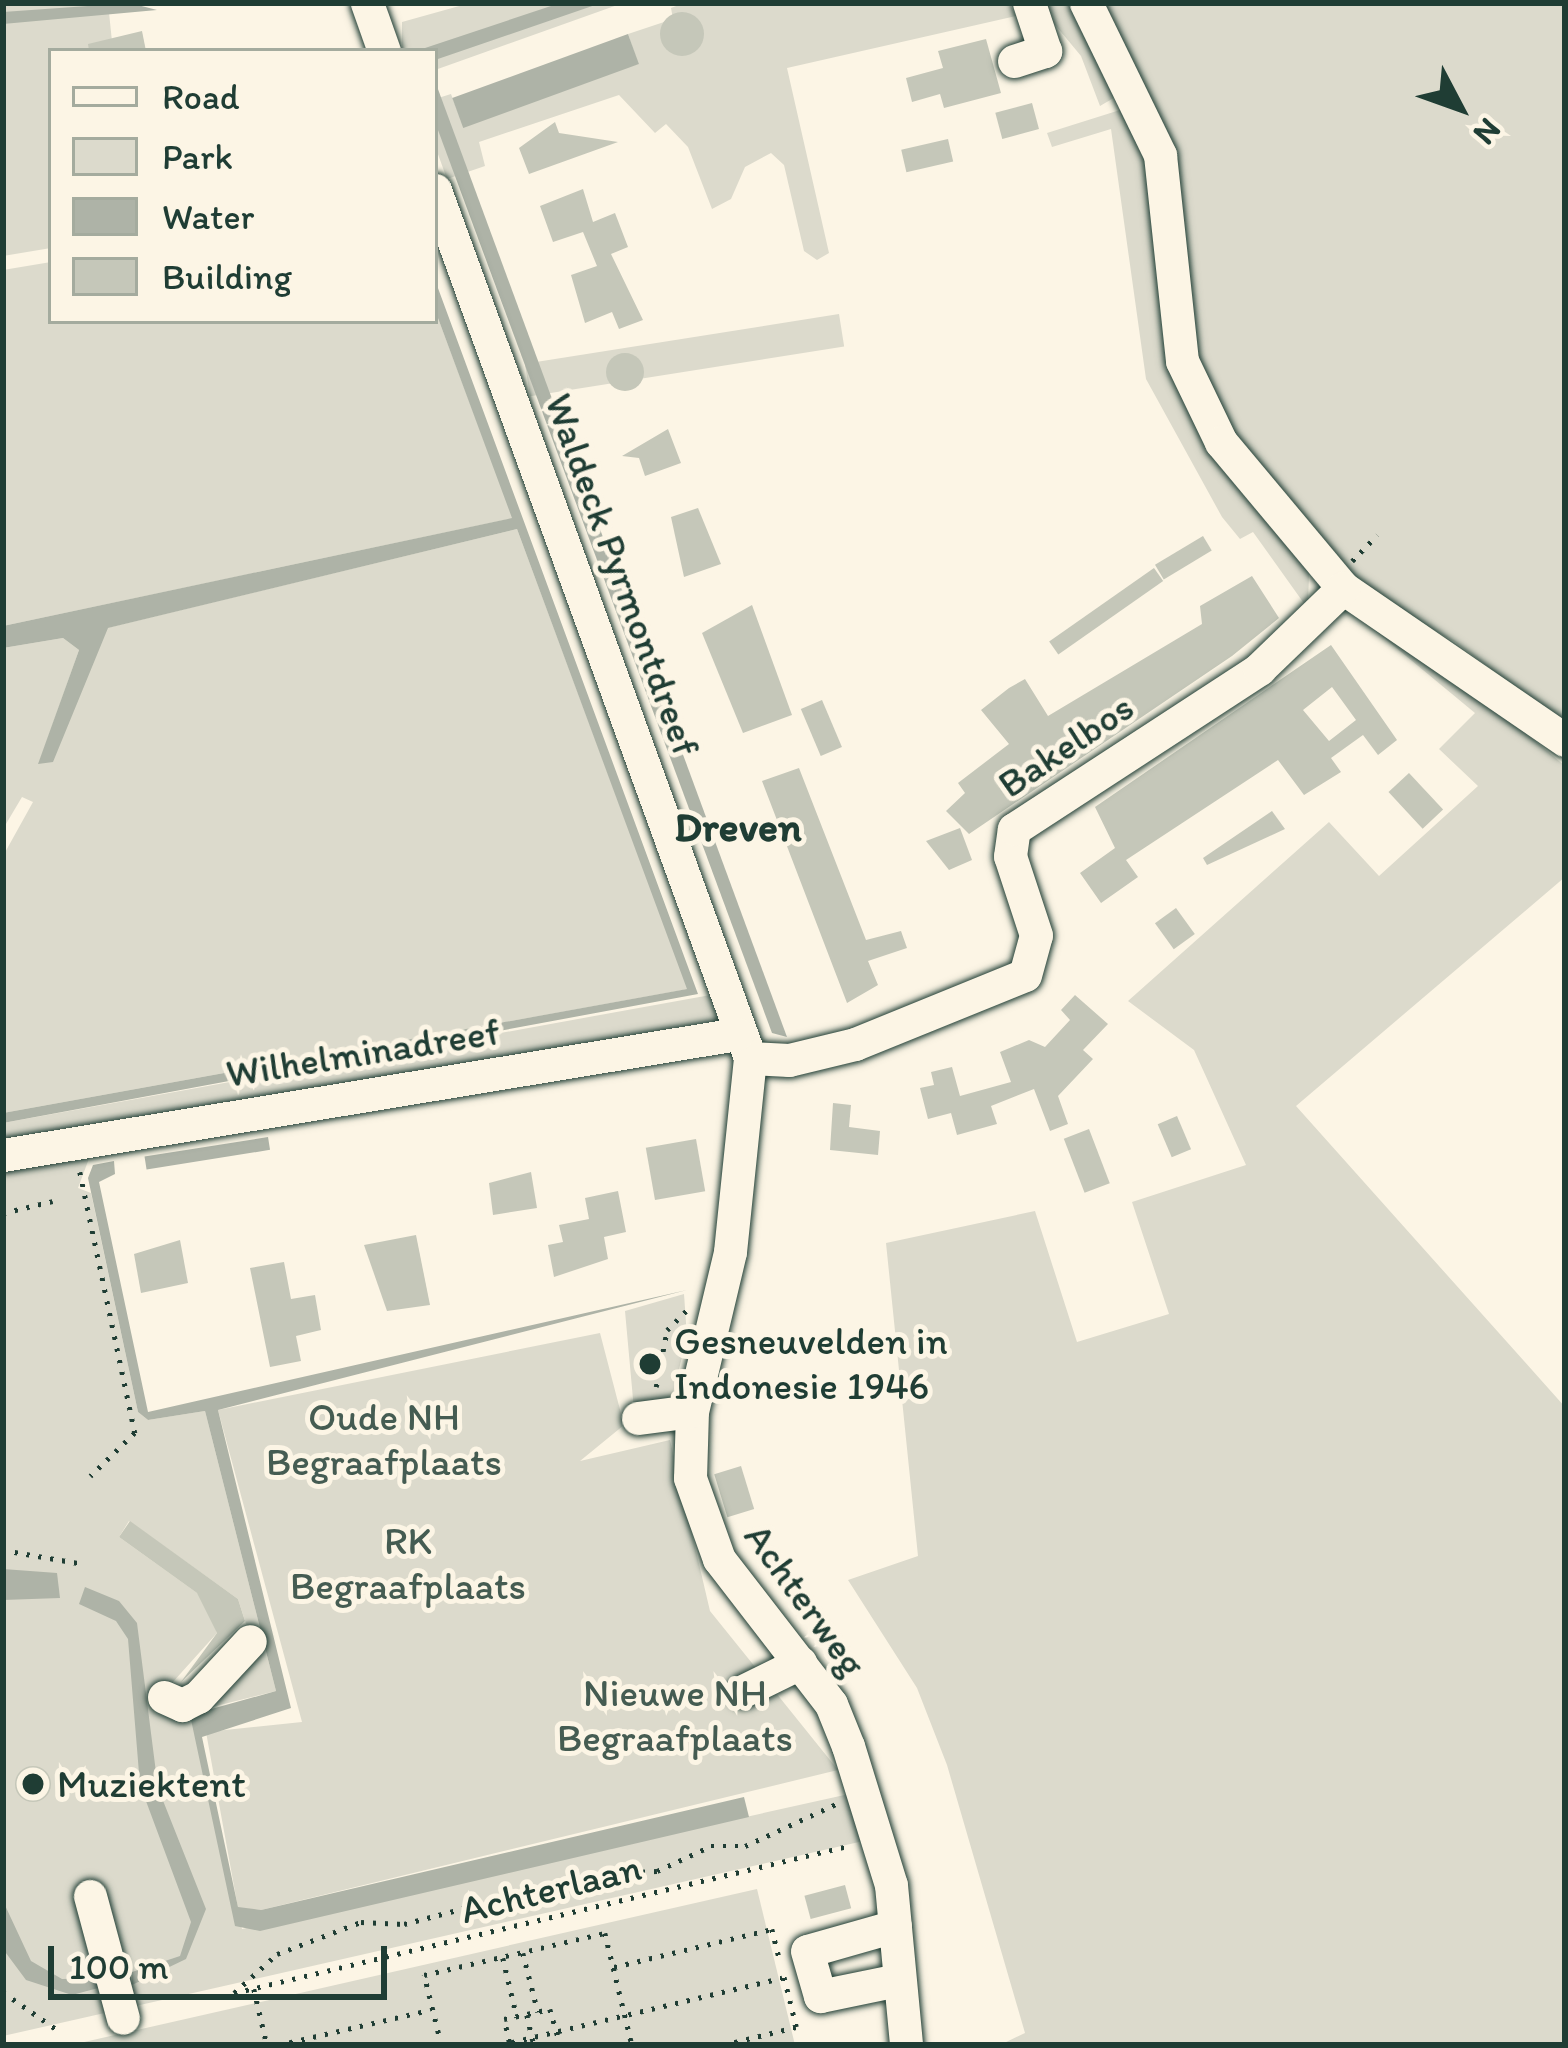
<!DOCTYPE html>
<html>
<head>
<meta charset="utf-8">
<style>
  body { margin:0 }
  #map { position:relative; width:1568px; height:2048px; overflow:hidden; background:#fcf5e5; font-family:Itim,sans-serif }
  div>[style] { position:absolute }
  .green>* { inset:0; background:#dcdacc; transform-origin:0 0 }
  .water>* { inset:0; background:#aeb3a7; transform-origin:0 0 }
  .building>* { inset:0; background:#c5c7b9; transform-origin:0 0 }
  .round { border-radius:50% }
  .path>* { height:4.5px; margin-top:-2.25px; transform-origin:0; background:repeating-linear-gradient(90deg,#1f3d34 0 3px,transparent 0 12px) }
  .roads { filter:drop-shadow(0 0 3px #1f3d34) drop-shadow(0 0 3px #1f3d34) }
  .minor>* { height:33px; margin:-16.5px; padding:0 16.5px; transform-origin:16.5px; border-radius:16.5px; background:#fcf5e5 }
  .dots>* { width:33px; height:33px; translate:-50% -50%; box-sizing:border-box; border:6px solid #fcf5e5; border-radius:50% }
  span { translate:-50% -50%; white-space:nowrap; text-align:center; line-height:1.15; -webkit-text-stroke:10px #fcf5e5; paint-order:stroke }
  .street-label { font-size:39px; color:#1f3d34 }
  .poi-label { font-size:39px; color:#1f3d34 }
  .left { translate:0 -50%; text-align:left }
  .park-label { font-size:39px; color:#455c52 }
  .neighbourhood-label { font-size:42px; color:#1f3d34; font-weight:700 }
  .frame { position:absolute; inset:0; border:6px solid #1f3d34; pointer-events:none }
  .legend { position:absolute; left:48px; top:48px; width:390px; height:276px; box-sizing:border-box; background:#fcf5e5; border:3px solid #a4ab9e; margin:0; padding:15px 21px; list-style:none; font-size:36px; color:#1f3d34 }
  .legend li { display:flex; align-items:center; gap:24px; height:60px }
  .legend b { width:60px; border:3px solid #a4ab9e }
  .north { position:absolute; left:1400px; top:48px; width:120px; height:120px; -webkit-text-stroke:9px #fcf5e5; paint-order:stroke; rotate:131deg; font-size:33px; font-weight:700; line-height:48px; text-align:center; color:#1f3d34 }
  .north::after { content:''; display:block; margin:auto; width:42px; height:54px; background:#1f3d34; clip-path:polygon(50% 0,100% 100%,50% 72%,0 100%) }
  .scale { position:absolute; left:48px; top:1946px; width:339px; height:54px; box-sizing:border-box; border:6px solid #1f3d34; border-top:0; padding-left:15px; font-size:36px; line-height:42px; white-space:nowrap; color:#1f3d34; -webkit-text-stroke:9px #fcf5e5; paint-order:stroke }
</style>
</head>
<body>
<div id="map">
  <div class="green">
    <i style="clip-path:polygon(3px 3px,108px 3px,113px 51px,51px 51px,51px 248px,3px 256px)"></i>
    <i style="clip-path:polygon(470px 3px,623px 3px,435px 70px,435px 51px,402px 51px,402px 22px)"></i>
    <i style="clip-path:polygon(684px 3px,1009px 3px,1016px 16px,787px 68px,829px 253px,817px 260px,804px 251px,784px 165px,771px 153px,745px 167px,731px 199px,712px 209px,688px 147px,666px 124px,655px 133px,619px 95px,479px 142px,485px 166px,447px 179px,435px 146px,435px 99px,451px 94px,461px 120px,638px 64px,628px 34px,673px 19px,671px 8px)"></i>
    <i style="clip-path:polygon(1037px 3px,1077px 3px,1117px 96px,1100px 106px,1081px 56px)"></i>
    <i style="clip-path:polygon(1102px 3px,1565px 3px,1565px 724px,1455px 642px,1354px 584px,1227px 428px,1188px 349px,1170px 145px)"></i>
    <i style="clip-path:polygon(1120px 110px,1152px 164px,1163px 300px,1309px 572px,1308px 609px,1253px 532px,1240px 539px,1222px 517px,1146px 379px,1111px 129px,1052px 147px,1047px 133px)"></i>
    <i style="clip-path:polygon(51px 262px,51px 321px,435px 321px,435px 310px,513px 518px,3px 626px,3px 270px)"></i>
    <i style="left:839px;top:314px;width:33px;height:318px;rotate:81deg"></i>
    <i style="clip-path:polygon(517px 529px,688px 989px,3px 1113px,3px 856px,33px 802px,22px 797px,3px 829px,3px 648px,63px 638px,79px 650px,39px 763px,107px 628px)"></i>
    <i style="clip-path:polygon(1354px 613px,1460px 678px,1565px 766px,1565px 877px,1296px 1106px,1565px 1407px,1565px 2045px,1000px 2045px,1025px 2033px,947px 1765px,917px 1688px,848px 1580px,918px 1556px,886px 1243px,1035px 1211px,1077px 1342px,1169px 1314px,1132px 1202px,1246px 1165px,1194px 1050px,1128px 1001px,1329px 822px,1379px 876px,1478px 786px,1439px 749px,1475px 713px)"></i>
    <i style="clip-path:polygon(716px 994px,720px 1020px,3px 1145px,3px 1123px)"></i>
    <i style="clip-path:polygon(evenodd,94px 1145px,78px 1188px,91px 1193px,138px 1412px,148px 1420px,205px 1411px,276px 1691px,192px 1712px,242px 1929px,849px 1794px,868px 1840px,3px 2036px,3px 1164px,94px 1145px,129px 1521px,238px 1599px,248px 1630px,173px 1700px,172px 1683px,217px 1633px,207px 1600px,119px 1537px,129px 1521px)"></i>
    <i style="clip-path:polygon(684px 1294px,687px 1337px,671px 1401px,634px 1410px,625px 1311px)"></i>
    <i style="clip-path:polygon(600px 1333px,624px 1425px,580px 1461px,670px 1440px,710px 1611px,838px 1770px,261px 1910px,238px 1908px,206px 1732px,302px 1722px,218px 1410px)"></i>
    <i style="clip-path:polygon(757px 1889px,795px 2045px,71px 2045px)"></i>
  </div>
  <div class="water">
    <i style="clip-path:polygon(130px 3px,157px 10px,3px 24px,3px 12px)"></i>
    <i style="clip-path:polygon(560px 3px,601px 3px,435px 60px,435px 51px,416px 51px)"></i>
    <i style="left:628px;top:34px;width:32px;height:187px;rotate:70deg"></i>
    <i style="clip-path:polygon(435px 81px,787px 1037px,772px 1033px,435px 122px)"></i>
    <i style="clip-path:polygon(435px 280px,698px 994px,3px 1123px,3px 1113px,687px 989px,517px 529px,108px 628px,53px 762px,38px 764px,79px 650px,63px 638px,3px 648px,3px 626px,512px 518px,435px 310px)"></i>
    <i style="left:268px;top:1137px;width:13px;height:125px;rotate:81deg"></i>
    <i style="clip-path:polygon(114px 1161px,115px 1174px,99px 1182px,148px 1412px,687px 1290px,218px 1410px,291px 1708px,202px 1737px,238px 1907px,261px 1910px,744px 1797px,749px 1817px,260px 1931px,235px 1926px,190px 1715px,276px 1691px,205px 1411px,148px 1420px,138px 1412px,88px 1178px,93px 1165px)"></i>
    <i style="clip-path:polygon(3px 1569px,57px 1573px,60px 1598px,3px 1600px)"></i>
    <i style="clip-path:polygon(85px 1587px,119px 1601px,137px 1623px,158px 1788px,206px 1909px,186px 1959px,132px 1985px,132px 1972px,180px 1956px,191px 1922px,140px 1785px,128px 1639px,116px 1621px,79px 1604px)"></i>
    <i style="clip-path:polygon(3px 1901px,31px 1961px,62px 1979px,105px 1978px,102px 1987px,72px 1995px,26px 1980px,3px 1949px)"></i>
  </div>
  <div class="building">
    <i class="round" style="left:660px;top:12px;width:44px;height:44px"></i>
    <i style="clip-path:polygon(142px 31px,146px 51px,89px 51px,88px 44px)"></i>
    <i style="clip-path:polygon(986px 39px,1001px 93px,944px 108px,940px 94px,912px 102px,906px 78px,943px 68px,938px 51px)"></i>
    <i style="left:1032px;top:103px;width:27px;height:38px;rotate:75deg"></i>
    <i style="clip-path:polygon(555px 122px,559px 133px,618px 142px,529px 174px,519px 148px)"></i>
    <i style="left:948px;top:139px;width:23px;height:48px;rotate:77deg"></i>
    <i style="clip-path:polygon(583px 189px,593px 222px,615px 213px,628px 247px,611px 254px,643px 320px,619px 329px,612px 312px,585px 323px,571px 275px,597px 266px,583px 232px,553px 242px,540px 206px)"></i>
    <i class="round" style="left:606px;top:353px;width:38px;height:38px"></i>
    <i style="clip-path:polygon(668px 429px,681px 463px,645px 476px,639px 458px,622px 456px)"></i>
    <i style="clip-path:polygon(698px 508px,721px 564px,684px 577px,671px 517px)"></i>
    <i style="left:1203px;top:536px;width:17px;height:56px;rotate:59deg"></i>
    <i style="left:1154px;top:568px;width:16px;height:128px;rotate:55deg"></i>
    <i style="clip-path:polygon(1252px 576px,1279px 618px,1232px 656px,969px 834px,946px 811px,965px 793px,958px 783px,1009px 744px,981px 710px,1009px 688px,1025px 679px,1048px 716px,1202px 624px,1200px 606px)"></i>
    <i style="clip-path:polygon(752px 605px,792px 715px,743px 733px,702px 633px)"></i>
    <i style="clip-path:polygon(evenodd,1331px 645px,1397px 740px,1378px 755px,1363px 735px,1331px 758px,1341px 772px,1304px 795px,1278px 760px,1126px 860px,1138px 877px,1101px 903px,1080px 873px,1115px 848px,1095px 807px,1331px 645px,1332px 687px,1356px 720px,1329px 741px,1303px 710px,1332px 687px)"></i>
    <i style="left:822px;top:700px;width:51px;height:23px;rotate:67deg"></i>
    <i style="clip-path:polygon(799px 768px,866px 940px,901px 931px,907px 948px,868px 961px,878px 985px,847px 1003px,762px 781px)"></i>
    <i style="left:1409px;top:773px;width:50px;height:28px;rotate:47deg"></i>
    <i style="clip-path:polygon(1272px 811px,1285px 829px,1207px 865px,1203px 858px)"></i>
    <i style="clip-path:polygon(960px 828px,972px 860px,949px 870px,926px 841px)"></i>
    <i style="left:1176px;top:908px;width:32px;height:26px;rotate:54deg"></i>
    <i style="clip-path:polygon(1075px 995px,1108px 1024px,1083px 1050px,1093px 1059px,1058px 1096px,1068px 1124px,1050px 1131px,1034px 1089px,991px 1106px,997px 1124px,957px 1135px,951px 1113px,928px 1119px,920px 1088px,934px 1085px,931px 1072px,952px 1067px,960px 1096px,1011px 1082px,1000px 1052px,1029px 1040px,1045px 1047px,1070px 1020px,1061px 1010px)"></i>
    <i style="clip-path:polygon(833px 1103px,851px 1105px,849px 1127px,880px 1131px,878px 1155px,830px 1150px)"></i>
    <i style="left:1177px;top:1116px;width:36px;height:21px;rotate:67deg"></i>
    <i style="left:1089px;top:1129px;width:58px;height:27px;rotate:69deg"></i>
    <i style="left:696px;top:1139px;width:53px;height:51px;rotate:80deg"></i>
    <i style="clip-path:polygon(531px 1172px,537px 1208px,493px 1215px,489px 1183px)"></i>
    <i style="clip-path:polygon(618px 1191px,626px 1232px,604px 1237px,608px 1259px,554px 1277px,548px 1245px,563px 1242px,559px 1225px,589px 1219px,585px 1198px)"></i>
    <i style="clip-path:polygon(416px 1235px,430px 1305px,387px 1311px,364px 1245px)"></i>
    <i style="clip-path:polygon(180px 1240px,188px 1283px,141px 1293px,134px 1254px)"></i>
    <i style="clip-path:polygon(284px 1262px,291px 1299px,315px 1295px,321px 1330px,296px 1336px,301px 1361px,270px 1367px,250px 1268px)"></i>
    <i style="left:741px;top:1466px;width:45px;height:28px;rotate:73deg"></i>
    <i style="clip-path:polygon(130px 1521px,238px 1599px,245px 1621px,181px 1682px,217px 1633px,197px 1593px,119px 1537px)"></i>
    <i class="round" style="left:15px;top:1766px;width:36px;height:36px"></i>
    <i style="left:845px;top:1885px;width:24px;height:42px;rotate:75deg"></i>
  </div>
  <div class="path">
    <i style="left:1352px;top:561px;width:36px;rotate:-46deg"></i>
    <i style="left:80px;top:1172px;width:267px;rotate:78.1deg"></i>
    <i style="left:135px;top:1433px;width:62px;rotate:135.7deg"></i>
    <i style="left:3px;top:1213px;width:51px;rotate:-13.5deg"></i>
    <i style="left:656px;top:1387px;width:58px;rotate:-79.1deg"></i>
    <i style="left:667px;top:1330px;width:27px;rotate:-45deg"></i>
    <i style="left:3px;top:1550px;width:82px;rotate:9.8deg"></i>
    <i style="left:523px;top:1953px;width:61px;rotate:75.7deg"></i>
    <i style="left:503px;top:1958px;width:61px;rotate:76.7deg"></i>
    <i style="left:614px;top:1967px;width:163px;rotate:-13.5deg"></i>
    <i style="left:772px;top:1929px;width:30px;rotate:76deg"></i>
    <i style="left:254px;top:1989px;width:57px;rotate:76.9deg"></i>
    <i style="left:3px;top:1992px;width:68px;rotate:34.9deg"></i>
    <i style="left:234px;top:1993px;width:58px;rotate:-42.2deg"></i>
    <i style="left:277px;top:1954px;width:90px;rotate:-20.9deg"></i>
    <i style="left:361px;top:1922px;width:43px;rotate:2.7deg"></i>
    <i style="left:404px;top:1924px;width:196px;rotate:-14.7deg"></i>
    <i style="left:594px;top:1874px;width:63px;rotate:-2.7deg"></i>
    <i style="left:657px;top:1871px;width:60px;rotate:-24.8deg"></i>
    <i style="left:711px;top:1846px;width:34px"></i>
    <i style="left:745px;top:1846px;width:102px;rotate:-24.8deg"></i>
    <i style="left:234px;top:1993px;width:635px;rotate:-13.47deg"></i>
    <i style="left:527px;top:2015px;width:31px;rotate:77deg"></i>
    <i style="left:509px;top:2042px;width:24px;rotate:-102deg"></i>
    <i style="left:504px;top:2019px;width:47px;rotate:-12.3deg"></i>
    <i style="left:550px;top:2009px;width:37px;rotate:74deg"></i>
    <i style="left:278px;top:2045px;width:156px;rotate:-13deg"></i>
    <i style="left:441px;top:2045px;width:72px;rotate:-103.7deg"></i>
    <i style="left:424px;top:1975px;width:186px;rotate:-13.1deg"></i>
    <i style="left:605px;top:1933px;width:115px;rotate:76.4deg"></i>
    <i style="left:500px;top:2045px;width:290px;rotate:-13.4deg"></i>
    <i style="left:723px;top:2045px;width:75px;rotate:-13.9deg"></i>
    <i style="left:796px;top:2027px;width:55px;rotate:-103.8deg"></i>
  </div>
  <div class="roads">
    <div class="minor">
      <i style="left:367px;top:3px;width:51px;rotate:70.5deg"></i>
      <i style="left:1086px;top:3px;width:169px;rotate:64deg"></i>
      <i style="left:1160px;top:155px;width:207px;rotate:83.9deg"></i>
      <i style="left:1182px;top:361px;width:90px;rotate:64.3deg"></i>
      <i style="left:1221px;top:442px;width:190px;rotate:50.1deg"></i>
      <i style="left:1343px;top:588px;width:269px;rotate:34.4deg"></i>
      <i style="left:1014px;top:61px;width:33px;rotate:-18deg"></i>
      <i style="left:1045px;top:51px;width:51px;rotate:-108.4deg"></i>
      <i style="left:435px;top:190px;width:923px;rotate:70.05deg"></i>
      <i style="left:750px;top:1058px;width:195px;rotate:95.9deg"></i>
      <i style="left:730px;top:1252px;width:163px;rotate:103.4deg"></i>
      <i style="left:692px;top:1411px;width:67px;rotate:91.7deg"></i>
      <i style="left:690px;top:1478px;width:86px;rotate:70.3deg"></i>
      <i style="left:719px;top:1559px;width:183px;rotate:52.3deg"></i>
      <i style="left:831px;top:1704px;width:45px;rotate:68deg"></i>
      <i style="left:848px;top:1746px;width:145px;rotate:72.8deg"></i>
      <i style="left:891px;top:1885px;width:161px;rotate:84.6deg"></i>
      <i style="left:750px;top:1058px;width:39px;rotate:3deg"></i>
      <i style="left:789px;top:1060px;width:68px;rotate:-13.6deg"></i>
      <i style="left:855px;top:1044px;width:183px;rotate:-22.1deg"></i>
      <i style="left:1025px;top:975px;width:41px;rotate:-74.6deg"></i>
      <i style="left:1036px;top:935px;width:83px;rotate:-108.2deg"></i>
      <i style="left:1010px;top:856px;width:27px;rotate:-82deg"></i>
      <i style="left:1014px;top:829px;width:293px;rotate:-33.1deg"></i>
      <i style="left:1259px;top:669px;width:117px;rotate:-44deg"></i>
      <i style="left:3px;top:1155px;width:744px;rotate:-9.36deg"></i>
      <i style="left:638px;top:1418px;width:54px;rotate:-7.4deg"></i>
      <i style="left:743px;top:1691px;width:64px;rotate:-26.2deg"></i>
      <i style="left:164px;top:1697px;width:20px;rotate:24deg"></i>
      <i style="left:182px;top:1705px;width:18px;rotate:-27deg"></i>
      <i style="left:198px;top:1697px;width:76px;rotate:-47.1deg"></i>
      <i style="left:90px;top:1896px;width:126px;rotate:74.9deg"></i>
      <i style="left:895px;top:1926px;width:91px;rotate:164.1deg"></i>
      <i style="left:807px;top:1951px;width:47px;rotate:73.9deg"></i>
      <i style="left:820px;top:1996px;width:80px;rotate:-11.6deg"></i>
    </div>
  </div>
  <div class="dots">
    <i style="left:650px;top:1364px;background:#1f3d34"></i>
    <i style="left:33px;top:1784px;background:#1f3d34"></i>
  </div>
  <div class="street-label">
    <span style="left:622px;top:575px;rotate:70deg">Waldeck Pyrmontdreef</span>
    <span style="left:1066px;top:746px;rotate:-34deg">Bakelbos</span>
    <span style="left:363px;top:1053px;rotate:-9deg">Wilhelminadreef</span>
    <span style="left:805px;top:1600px;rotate:54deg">Achterweg</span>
    <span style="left:551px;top:1889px;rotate:-14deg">Achterlaan</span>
  </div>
  <div class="poi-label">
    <span class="left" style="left:674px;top:1364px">Gesneuvelden in<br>Indonesie 1946</span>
    <span class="left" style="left:57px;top:1784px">Muziektent</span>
  </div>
  <div class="park-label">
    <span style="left:384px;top:1440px">Oude NH<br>Begraafplaats</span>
    <span style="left:408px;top:1564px">RK<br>Begraafplaats</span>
    <span style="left:675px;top:1716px">Nieuwe NH<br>Begraafplaats</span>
  </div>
  <div class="neighbourhood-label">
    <span style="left:738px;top:827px">Dreven</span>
  </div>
  <div class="frame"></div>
  <ul class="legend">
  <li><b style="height:15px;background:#fcf5e5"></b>Road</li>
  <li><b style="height:33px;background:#dcdacc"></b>Park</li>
  <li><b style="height:33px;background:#aeb3a7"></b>Water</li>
  <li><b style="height:33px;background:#c5c7b9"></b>Building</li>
  </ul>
  <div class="north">N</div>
  <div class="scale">100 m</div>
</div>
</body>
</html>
